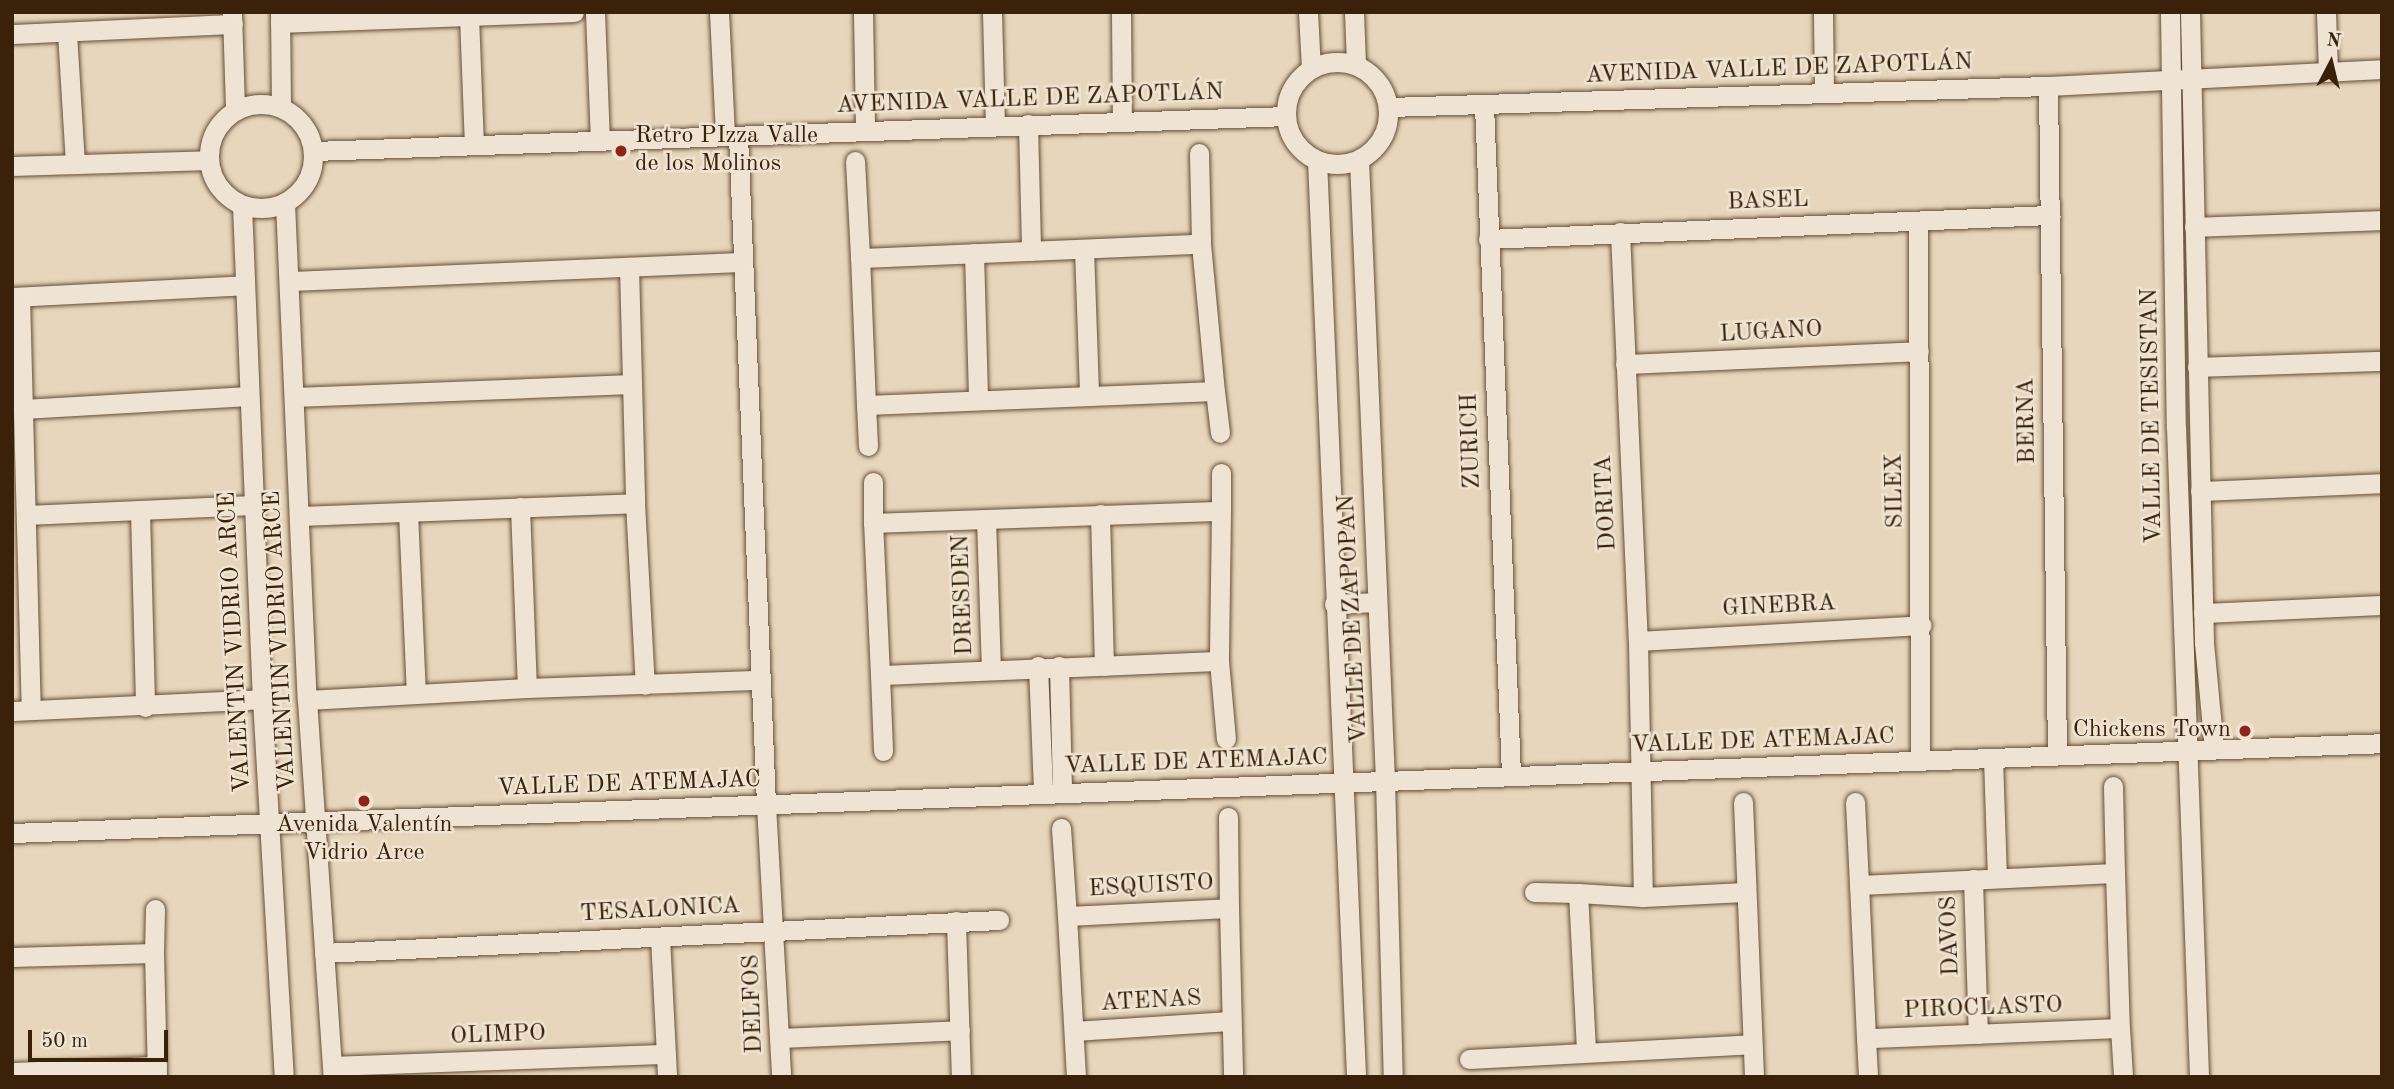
<!DOCTYPE html>
<html>
<head>
<meta charset="utf-8">
<style>
  body { margin:0 }
  #map { position:relative; width:2394px; height:1089px; overflow:hidden; background:#e7d6bb; font-family:"Old Standard TT",serif }
  div>[style] { position:absolute }
  .roads { filter:drop-shadow(0 0 2px #654e36) drop-shadow(0 0 2px #654e36) }
  .street>* { height:19px; margin:-9.5px; padding:0 9.5px; transform-origin:9.5px; border-radius:9.5px; background:#efe4d3 }
  .street>.ring { margin:-9.5px; padding:0; box-sizing:content-box; background:none; border:19px solid #efe4d3; border-radius:50% }
  .dots>* { width:19px; height:19px; translate:-50% -50%; box-sizing:border-box; border:4px solid #efe4d3; border-radius:50% }
  span { translate:-50% -50%; white-space:nowrap; text-align:center; line-height:1.15; -webkit-text-stroke:5px #efe4d3; paint-order:stroke }
  .street-label { font-size:24px; color:#3a210a }
  .poi-label { font-size:24px; color:#3a210a }
  .left { translate:0 -50%; text-align:left }
  .right { translate:-100% -50%; text-align:right }
  .frame { position:absolute; inset:0; border:14px solid #3a210a; pointer-events:none }
  .north { position:absolute; left:2296px; top:28px; width:70px; height:70px; -webkit-text-stroke:5px #efe4d3; paint-order:stroke; rotate:7deg; font-size:19px; font-weight:700; line-height:28px; text-align:center; color:#3a210a }
  .north::after { content:''; display:block; margin:auto; width:24px; height:32px; background:#3a210a; clip-path:polygon(50% 0,100% 100%,50% 72%,0 100%) }
  .scale { position:absolute; left:28px; top:1030px; width:140px; height:32px; box-sizing:border-box; border:4px solid #3a210a; border-top:0; padding-left:9px; font-size:21px; line-height:24px; white-space:nowrap; color:#3a210a; -webkit-text-stroke:5px #efe4d3; paint-order:stroke }
</style>
</head>
<body>
<div id="map">
  <div class="roads">
    <div class="street">
      <i style="left:280px;top:12px;width:96px;rotate:89.4deg"></i>
      <i style="left:595px;top:12px;width:128px;rotate:87.8deg"></i>
      <i style="left:719px;top:12px;width:124px;rotate:87.2deg"></i>
      <i style="left:863px;top:12px;width:119px;rotate:89deg"></i>
      <i style="left:992px;top:12px;width:113px;rotate:88.5deg"></i>
      <i style="left:1121px;top:12px;width:109px;rotate:89.5deg"></i>
      <i style="left:1308px;top:12px;width:57px;rotate:87deg"></i>
      <i style="left:1354px;top:12px;width:53px;rotate:87.8deg"></i>
      <i style="left:1823px;top:12px;width:81px;rotate:89.3deg"></i>
      <i style="left:2170px;top:12px;width:415px;rotate:89.2deg"></i>
      <i style="left:2176px;top:427px;width:650px;rotate:87.97deg"></i>
      <i style="left:2190px;top:12px;width:631px;rotate:88.73deg"></i>
      <i style="left:2204px;top:643px;width:106px;rotate:84.6deg"></i>
      <i style="left:2326px;top:12px;width:59px;rotate:88.1deg"></i>
      <i style="left:232px;top:13px;width:97px;rotate:88.2deg"></i>
      <i style="left:469px;top:16px;width:129px;rotate:87.8deg"></i>
      <i style="left:280px;top:23px;width:294px;rotate:-2.1deg"></i>
      <i style="left:67px;top:33px;width:130px;rotate:86.5deg"></i>
      <i style="left:12px;top:34px;width:221px;rotate:-2.6deg"></i>
      <i class="ring" style="left:1286px;top:62px;width:83px;height:83px"></i>
      <i style="left:2048px;top:86px;width:669px;rotate:89.23deg"></i>
      <i class="ring" style="left:209px;top:104px;width:85px;height:85px"></i>
      <i style="left:1484px;top:105px;width:671px;rotate:87.69deg"></i>
      <i style="left:1389px;top:107px;width:659px;rotate:-1.83deg"></i>
      <i style="left:2048px;top:86px;width:334px;rotate:-2.9deg"></i>
      <i style="left:1028px;top:124px;width:127px;rotate:88.6deg"></i>
      <i style="left:738px;top:136px;width:670px;rotate:87.6deg"></i>
      <i style="left:766px;top:805px;width:272px;rotate:86.8deg"></i>
      <i style="left:314px;top:151px;width:973px;rotate:-2.06deg"></i>
      <i style="left:1199px;top:153px;width:91px;rotate:88.7deg"></i>
      <i style="left:1317px;top:160px;width:918px;rotate:87.56deg"></i>
      <i style="left:1359px;top:160px;width:621px;rotate:87.6deg"></i>
      <i style="left:1385px;top:780px;width:297px;rotate:88.5deg"></i>
      <i style="left:855px;top:161px;width:97px;rotate:87deg"></i>
      <i style="left:12px;top:166px;width:197px;rotate:-1.7deg"></i>
      <i style="left:285px;top:203px;width:497px;rotate:87.5deg"></i>
      <i style="left:307px;top:700px;width:378px;rotate:86.1deg"></i>
      <i style="left:242px;top:205px;width:494px;rotate:87.7deg"></i>
      <i style="left:262px;top:699px;width:379px;rotate:86.7deg"></i>
      <i style="left:1918px;top:221px;width:539px;rotate:89.79deg"></i>
      <i style="left:2194px;top:227px;width:188px;rotate:-2.1deg"></i>
      <i style="left:1620px;top:232px;width:409px;rotate:87.5deg"></i>
      <i style="left:1638px;top:641px;width:256px;rotate:88.9deg"></i>
      <i style="left:1488px;top:239px;width:563px;rotate:-2.45deg"></i>
      <i style="left:1201px;top:244px;width:148px;rotate:84.6deg"></i>
      <i style="left:1215px;top:391px;width:349px;rotate:177.7deg"></i>
      <i style="left:866px;top:405px;width:147px;rotate:-92.3deg"></i>
      <i style="left:860px;top:258px;width:341px;rotate:-2.4deg"></i>
      <i style="left:1084px;top:249px;width:146px;rotate:88deg"></i>
      <i style="left:974px;top:253px;width:147px;rotate:88.4deg"></i>
      <i style="left:629px;top:267px;width:236px;rotate:88.5deg"></i>
      <i style="left:635px;top:503px;width:182px;rotate:86.9deg"></i>
      <i style="left:289px;top:281px;width:454px;rotate:-2.4deg"></i>
      <i style="left:12px;top:297px;width:233px;rotate:-2.9deg"></i>
      <i style="left:20px;top:297px;width:413px;rotate:88.5deg"></i>
      <i style="left:1625px;top:364px;width:294px;rotate:-2.5deg"></i>
      <i style="left:2197px;top:367px;width:185px;rotate:-1.9deg"></i>
      <i style="left:1215px;top:391px;width:42px;rotate:83.2deg"></i>
      <i style="left:294px;top:397px;width:338px;rotate:-2.2deg"></i>
      <i style="left:866px;top:405px;width:41px;rotate:87.2deg"></i>
      <i style="left:23px;top:409px;width:226px;rotate:-3.3deg"></i>
      <i style="left:1221px;top:473px;width:38px;rotate:90deg"></i>
      <i style="left:873px;top:482px;width:41px;rotate:90deg"></i>
      <i style="left:2200px;top:491px;width:182px;rotate:-2.5deg"></i>
      <i style="left:520px;top:507px;width:181px;rotate:87.8deg"></i>
      <i style="left:140px;top:511px;width:196px;rotate:88.5deg"></i>
      <i style="left:1221px;top:511px;width:150px;rotate:90.8deg"></i>
      <i style="left:1219px;top:661px;width:339px;rotate:177.6deg"></i>
      <i style="left:880px;top:675px;width:152px;rotate:-92.6deg"></i>
      <i style="left:873px;top:523px;width:348px;rotate:-2deg"></i>
      <i style="left:408px;top:512px;width:181px;rotate:87.5deg"></i>
      <i style="left:1100px;top:514px;width:152px;rotate:88.5deg"></i>
      <i style="left:26px;top:515px;width:227px;rotate:-2.5deg"></i>
      <i style="left:300px;top:516px;width:335px;rotate:-2.2deg"></i>
      <i style="left:986px;top:519px;width:151px;rotate:88.1deg"></i>
      <i style="left:1334px;top:604px;width:43px;rotate:-2.7deg"></i>
      <i style="left:2203px;top:613px;width:179px;rotate:-2.6deg"></i>
      <i style="left:1638px;top:641px;width:284px;rotate:-3.2deg"></i>
      <i style="left:1219px;top:661px;width:78px;rotate:84.9deg"></i>
      <i style="left:1038px;top:666px;width:127px;rotate:87.7deg"></i>
      <i style="left:1059px;top:666px;width:126px;rotate:88.6deg"></i>
      <i style="left:880px;top:675px;width:76px;rotate:87.7deg"></i>
      <i style="left:307px;top:700px;width:220px;rotate:-3.1deg"></i>
      <i style="left:527px;top:688px;width:234px;rotate:-2deg"></i>
      <i style="left:12px;top:711px;width:250px;rotate:-2.7deg"></i>
      <i style="left:1993px;top:758px;width:120px;rotate:88.1deg"></i>
      <i style="left:2113px;top:786px;width:87px;rotate:88.7deg"></i>
      <i style="left:1743px;top:802px;width:275px;rotate:87.7deg"></i>
      <i style="left:1855px;top:802px;width:83px;rotate:87.2deg"></i>
      <i style="left:1228px;top:817px;width:91px;rotate:89.4deg"></i>
      <i style="left:1061px;top:828px;width:88px;rotate:86.1deg"></i>
      <i style="left:12px;top:833px;width:2372px;rotate:-2.17deg"></i>
      <i style="left:2115px;top:873px;width:155px;rotate:88.2deg"></i>
      <i style="left:2120px;top:1028px;width:254px;rotate:177.7deg"></i>
      <i style="left:1866px;top:1038px;width:153px;rotate:-92.6deg"></i>
      <i style="left:1859px;top:885px;width:256px;rotate:-2.7deg"></i>
      <i style="left:1973px;top:879px;width:155px;rotate:88.2deg"></i>
      <i style="left:1534px;top:892px;width:44px;rotate:1.3deg"></i>
      <i style="left:956px;top:921px;width:156px;rotate:88.2deg"></i>
      <i style="left:660px;top:937px;width:140px;rotate:87.1deg"></i>
      <i style="left:154px;top:953px;width:44px;rotate:-88.7deg"></i>
      <i style="left:324px;top:953px;width:676px;rotate:-2.8deg"></i>
      <i style="left:12px;top:957px;width:142px;rotate:-1.6deg"></i>
      <i style="left:154px;top:953px;width:124px;rotate:88.6deg"></i>
      <i style="left:2120px;top:1028px;width:48px;rotate:86.4deg"></i>
      <i style="left:1074px;top:1031px;width:156px;rotate:-3.7deg"></i>
      <i style="left:780px;top:1038px;width:180px;rotate:-2.5deg"></i>
      <i style="left:1866px;top:1038px;width:39px;rotate:87deg"></i>
      <i style="left:1586px;top:1050px;width:157px;rotate:-92.9deg"></i>
      <i style="left:1578px;top:893px;width:65px;rotate:3.5deg"></i>
      <i style="left:1643px;top:897px;width:102px;rotate:-2.8deg"></i>
      <i style="left:1469px;top:1059px;width:283px;rotate:-3deg"></i>
      <i style="left:333px;top:1066px;width:333px;rotate:-2.1deg"></i>
      <i style="left:12px;top:1072px;width:145px;rotate:-2.4deg"></i>
      <i style="left:1076px;top:1077px;width:161px;rotate:-93.2deg"></i>
      <i style="left:1067px;top:916px;width:162px;rotate:-2.8deg"></i>
      <i style="left:1229px;top:908px;width:169px;rotate:88.6deg"></i>
    </div>
  </div>
  <div class="dots">
    <i style="left:621px;top:151px;background:#8f2418"></i>
    <i style="left:2245px;top:731px;background:#8f2418"></i>
    <i style="left:364px;top:801px;background:#8f2418"></i>
  </div>
  <div class="street-label">
    <span style="left:1779px;top:70px;rotate:-2deg">AVENIDA VALLE DE ZAPOTLÁN</span>
    <span style="left:1030px;top:100px;rotate:-2deg">AVENIDA VALLE DE ZAPOTLÁN</span>
    <span style="left:1768px;top:202px;rotate:-2deg">BASEL</span>
    <span style="left:1771px;top:333px;rotate:-3deg">LUGANO</span>
    <span style="left:2153px;top:416px;rotate:-91deg">VALLE DE TESISTAN</span>
    <span style="left:2028px;top:421px;rotate:-91deg">BERNA</span>
    <span style="left:1472px;top:441px;rotate:-92deg">ZURICH</span>
    <span style="left:1896px;top:491px;rotate:-91deg">SILEX</span>
    <span style="left:1607px;top:503px;rotate:-93deg">DORITA</span>
    <span style="left:964px;top:595px;rotate:-92deg">DRESDEN</span>
    <span style="left:1779px;top:607px;rotate:-3deg">GINEBRA</span>
    <span style="left:1354px;top:619px;rotate:-93deg">VALLE DE ZAPOPAN</span>
    <span style="left:281px;top:641px;rotate:-93deg">VALENTIN VIDRIO ARCE</span>
    <span style="left:236px;top:642px;rotate:-93deg">VALENTIN VIDRIO ARCE</span>
    <span style="left:1763px;top:742px;rotate:-2deg">VALLE DE ATEMAJAC</span>
    <span style="left:1196px;top:763px;rotate:-2deg">VALLE DE ATEMAJAC</span>
    <span style="left:629px;top:785px;rotate:-2deg">VALLE DE ATEMAJAC</span>
    <span style="left:1151px;top:887px;rotate:-3deg">ESQUISTO</span>
    <span style="left:660px;top:911px;rotate:-3deg">TESALONICA</span>
    <span style="left:1951px;top:936px;rotate:-92deg">DAVOS</span>
    <span style="left:1151px;top:1002px;rotate:-3deg">ATENAS</span>
    <span style="left:754px;top:1004px;rotate:-92deg">DELFOS</span>
    <span style="left:1983px;top:1009px;rotate:-2deg">PIROCLASTO</span>
    <span style="left:498px;top:1036px;rotate:-2deg">OLIMPO</span>
  </div>
  <div class="poi-label">
    <span class="left" style="left:635px;top:151px">Retro PIzza Valle<br>de los Molinos</span>
    <span class="right" style="left:2231px;top:731px">Chickens Town</span>
    <span style="left:364px;top:840px">Avenida Valentín<br>Vidrio Arce</span>
  </div>
  <div class="frame"></div>
  <div class="north">N</div>
  <div class="scale">50 m</div>
</div>
</body>
</html>
